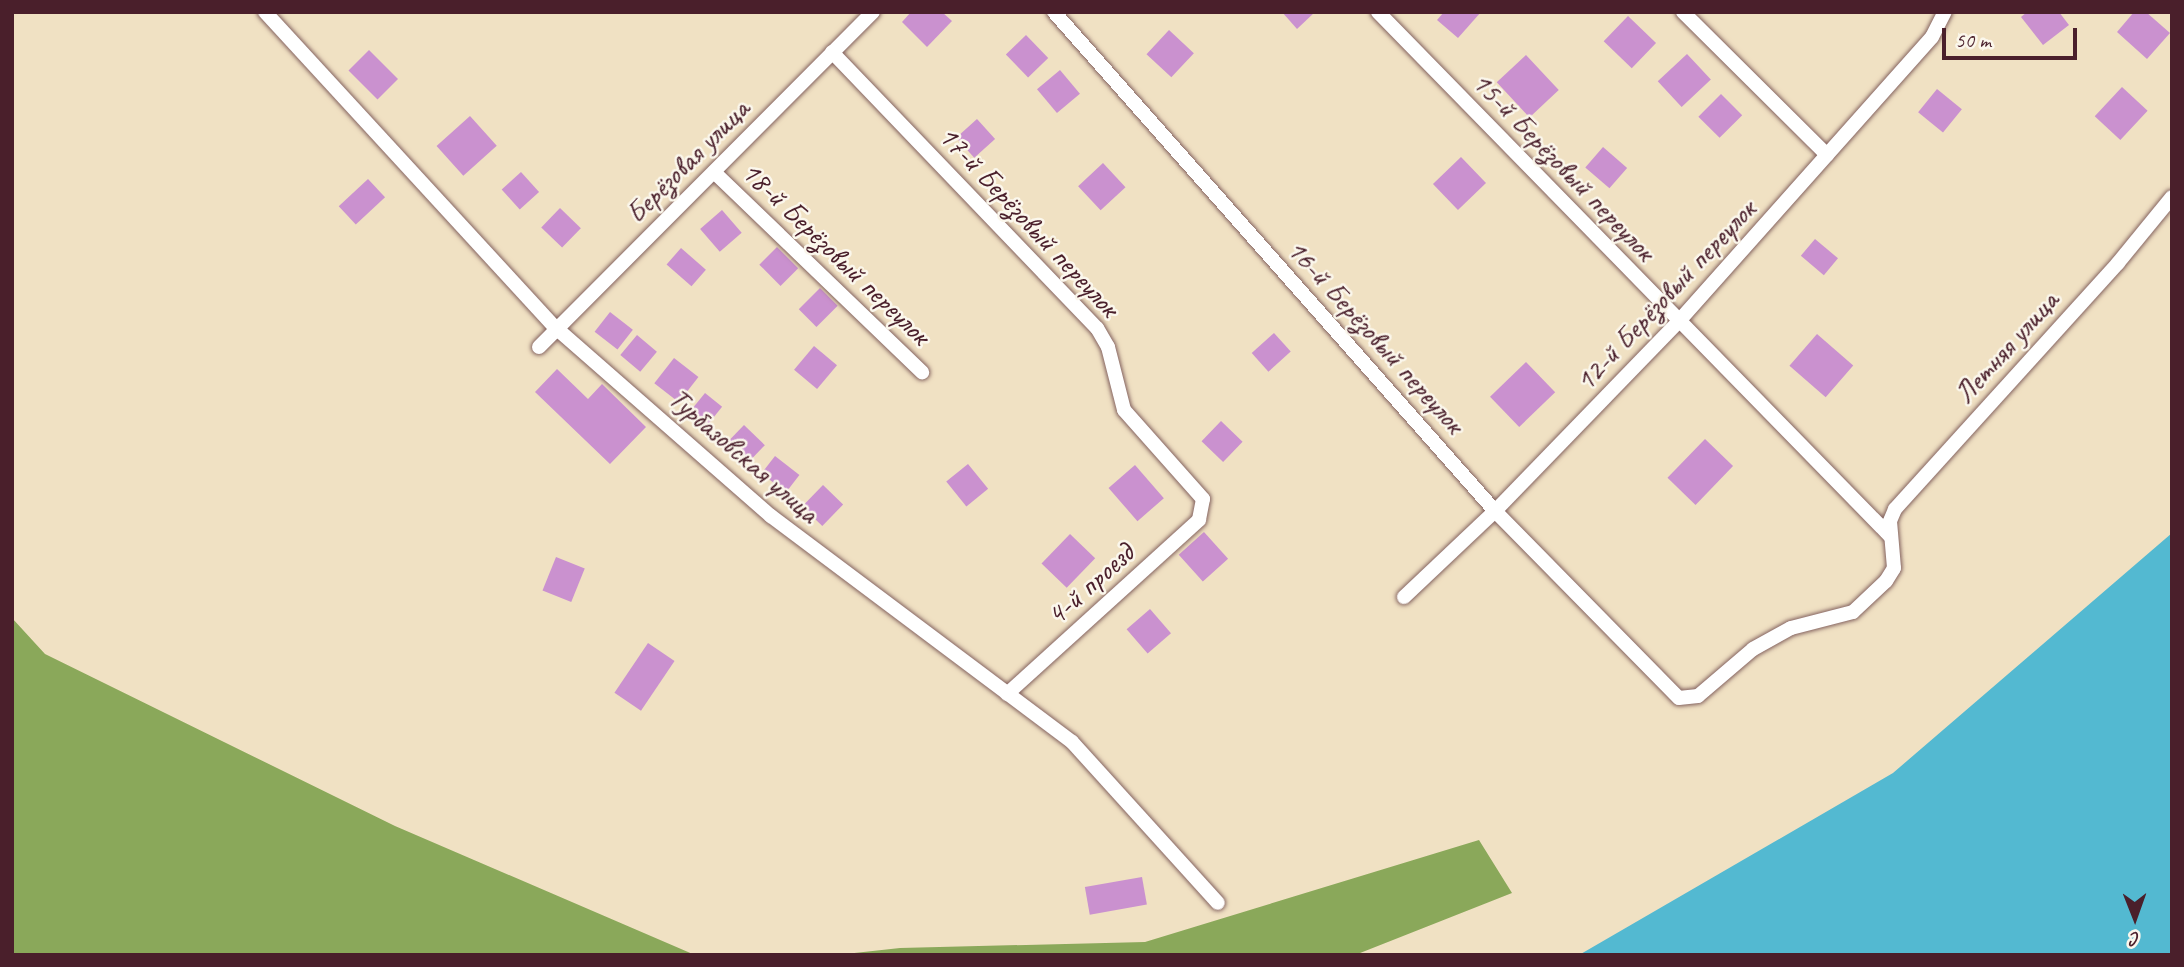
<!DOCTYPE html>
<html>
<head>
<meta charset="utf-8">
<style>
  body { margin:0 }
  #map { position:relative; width:2184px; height:967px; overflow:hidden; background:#f0e1c3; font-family:Caveat,sans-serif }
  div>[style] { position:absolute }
  .forest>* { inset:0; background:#8aa85a }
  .water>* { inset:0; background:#53b9d1 }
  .building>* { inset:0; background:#ca91cf; transform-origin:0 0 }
  .roads { filter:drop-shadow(0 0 2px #846360) drop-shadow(0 0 2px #846360) }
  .street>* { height:14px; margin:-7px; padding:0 7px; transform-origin:7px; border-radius:7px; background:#fff }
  span { translate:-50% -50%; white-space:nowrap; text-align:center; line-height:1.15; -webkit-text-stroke:5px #fbf7ec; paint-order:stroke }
  .street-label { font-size:30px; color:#4a1f2b }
  .frame { position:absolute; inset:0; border:14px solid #4a1f2b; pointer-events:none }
  .north { position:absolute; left:2100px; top:883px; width:70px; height:70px; -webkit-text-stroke:5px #fbf7ec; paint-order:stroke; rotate:179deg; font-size:19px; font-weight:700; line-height:28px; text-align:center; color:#4a1f2b }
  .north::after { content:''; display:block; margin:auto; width:24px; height:32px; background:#4a1f2b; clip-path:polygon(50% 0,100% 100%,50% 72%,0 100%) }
  .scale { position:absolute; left:1942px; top:28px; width:135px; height:32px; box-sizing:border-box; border:4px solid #4a1f2b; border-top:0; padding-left:9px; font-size:21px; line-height:24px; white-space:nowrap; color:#4a1f2b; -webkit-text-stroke:5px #fbf7ec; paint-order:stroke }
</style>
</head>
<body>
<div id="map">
  <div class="forest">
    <i style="clip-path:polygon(12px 618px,45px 654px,395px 826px,695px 955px,12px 955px)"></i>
    <i style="clip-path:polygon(1479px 840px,1512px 893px,1355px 955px,836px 955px,900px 948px,1145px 942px)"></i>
  </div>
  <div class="water">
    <i style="clip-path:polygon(2172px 533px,2172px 955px,1579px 955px,1893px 773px)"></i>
  </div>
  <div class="building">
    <i style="clip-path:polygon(911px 12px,942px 12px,952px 21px,927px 47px,902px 22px)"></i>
    <i style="clip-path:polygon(1282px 12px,1315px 12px,1297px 29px)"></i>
    <i style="clip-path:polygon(1444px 12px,1481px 12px,1458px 38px,1437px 20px)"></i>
    <i style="clip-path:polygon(2027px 12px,2059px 12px,2069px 25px,2043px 45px,2021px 17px)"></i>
    <i style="clip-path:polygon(2134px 12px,2146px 12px,2170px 33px,2147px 59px,2117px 32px)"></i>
    <i style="left:1628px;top:16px;width:39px;height:35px;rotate:44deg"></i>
    <i style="left:1169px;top:30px;width:34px;height:33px;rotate:43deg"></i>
    <i style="left:1026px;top:35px;width:32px;height:28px;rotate:46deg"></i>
    <i style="left:369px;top:50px;width:41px;height:29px;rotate:45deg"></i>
    <i style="left:1687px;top:54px;width:35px;height:40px;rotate:47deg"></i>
    <i style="left:1526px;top:55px;width:48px;height:40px;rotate:47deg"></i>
    <i style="left:1060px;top:70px;width:31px;height:30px;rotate:50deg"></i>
    <i style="left:2122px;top:87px;width:35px;height:40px;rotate:43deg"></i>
    <i style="left:1937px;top:89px;width:32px;height:30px;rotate:39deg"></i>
    <i style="left:1721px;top:94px;width:30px;height:32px;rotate:45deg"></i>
    <i style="left:470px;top:116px;width:40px;height:45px;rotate:48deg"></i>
    <i style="left:977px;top:119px;width:27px;height:28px;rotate:48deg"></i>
    <i style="left:1603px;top:147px;width:32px;height:27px;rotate:41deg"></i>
    <i style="left:1461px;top:157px;width:36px;height:39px;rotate:46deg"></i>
    <i style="left:1103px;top:163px;width:33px;height:34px;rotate:47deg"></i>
    <i style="left:521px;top:172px;width:27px;height:26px;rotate:48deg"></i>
    <i style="left:368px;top:179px;width:25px;height:40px;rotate:47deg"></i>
    <i style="left:560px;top:208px;width:29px;height:27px;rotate:44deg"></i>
    <i style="left:722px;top:210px;width:30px;height:29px;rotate:49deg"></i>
    <i style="left:1815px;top:239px;width:30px;height:22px;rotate:40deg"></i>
    <i style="left:777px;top:247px;width:30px;height:25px;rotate:45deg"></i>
    <i style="left:681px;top:248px;width:33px;height:22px;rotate:41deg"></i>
    <i style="left:820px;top:288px;width:25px;height:30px;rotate:45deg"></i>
    <i style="left:610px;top:312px;width:29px;height:25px;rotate:38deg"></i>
    <i style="left:1274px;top:333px;width:25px;height:30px;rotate:48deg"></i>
    <i style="left:1817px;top:334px;width:48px;height:42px;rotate:41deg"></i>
    <i style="left:637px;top:335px;width:26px;height:26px;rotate:40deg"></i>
    <i style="left:814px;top:346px;width:30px;height:31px;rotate:40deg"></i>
    <i style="left:674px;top:358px;width:31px;height:32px;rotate:38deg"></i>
    <i style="left:1526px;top:362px;width:42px;height:50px;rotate:46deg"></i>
    <i style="clip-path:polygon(557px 369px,588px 399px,602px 384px,646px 427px,610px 464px,535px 392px)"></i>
    <i style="left:705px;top:393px;width:22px;height:22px;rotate:39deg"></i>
    <i style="left:1221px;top:421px;width:30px;height:28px;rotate:44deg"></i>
    <i style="left:744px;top:425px;width:29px;height:25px;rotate:44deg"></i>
    <i style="left:1705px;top:439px;width:39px;height:54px;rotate:44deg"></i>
    <i style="left:775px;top:456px;width:31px;height:22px;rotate:38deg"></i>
    <i style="left:968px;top:464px;width:32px;height:28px;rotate:51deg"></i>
    <i style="left:1135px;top:465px;width:44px;height:35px;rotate:49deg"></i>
    <i style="left:823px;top:485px;width:28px;height:30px;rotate:44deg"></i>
    <i style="left:1204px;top:532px;width:36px;height:34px;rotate:48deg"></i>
    <i style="left:1070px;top:534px;width:35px;height:41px;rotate:44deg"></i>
    <i style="left:556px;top:557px;width:31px;height:36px;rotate:22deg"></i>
    <i style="left:1150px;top:609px;width:32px;height:31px;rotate:49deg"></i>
    <i style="left:648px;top:643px;width:32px;height:60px;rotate:34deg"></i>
    <i style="left:1142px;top:877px;width:28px;height:58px;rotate:80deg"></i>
  </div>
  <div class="roads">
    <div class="street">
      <i style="left:265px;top:12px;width:430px;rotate:47.4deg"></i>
      <i style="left:556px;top:328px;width:286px;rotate:41.2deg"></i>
      <i style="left:771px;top:516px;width:376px;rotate:36.9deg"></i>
      <i style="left:1072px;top:742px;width:217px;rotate:47.8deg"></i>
      <i style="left:1054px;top:12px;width:666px;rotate:48.53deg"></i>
      <i style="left:1495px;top:511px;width:262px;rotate:45.5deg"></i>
      <i style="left:1679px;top:698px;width:19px;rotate:-6deg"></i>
      <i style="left:1698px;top:696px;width:72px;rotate:-40.5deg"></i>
      <i style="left:1753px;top:649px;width:43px;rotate:-28.9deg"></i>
      <i style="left:1791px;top:628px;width:64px;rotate:-14.5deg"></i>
      <i style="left:1853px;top:612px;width:45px;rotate:-43.2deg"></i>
      <i style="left:1886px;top:581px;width:15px;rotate:-58deg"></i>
      <i style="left:1894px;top:568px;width:47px;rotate:-94.9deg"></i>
      <i style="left:1890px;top:521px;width:13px;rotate:-67deg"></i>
      <i style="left:1895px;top:509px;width:332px;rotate:-47.8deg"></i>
      <i style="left:2118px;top:263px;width:85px;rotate:-50.7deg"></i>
      <i style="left:1378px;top:12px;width:733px;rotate:45.66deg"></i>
      <i style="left:1683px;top:12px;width:203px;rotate:44.8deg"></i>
      <i style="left:832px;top:52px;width:383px;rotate:46.2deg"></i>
      <i style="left:1097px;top:328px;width:22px;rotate:60deg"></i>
      <i style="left:1108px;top:347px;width:65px;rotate:75.7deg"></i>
      <i style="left:1124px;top:410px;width:119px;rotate:48.4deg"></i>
      <i style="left:1203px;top:499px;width:21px;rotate:101deg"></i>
      <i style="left:1199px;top:520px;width:259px;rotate:137.8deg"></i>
      <i style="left:714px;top:172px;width:289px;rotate:43.9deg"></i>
      <i style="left:539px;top:347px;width:473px;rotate:-45.1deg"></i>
      <i style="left:1404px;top:597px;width:125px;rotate:-43.4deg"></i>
      <i style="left:1495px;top:511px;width:264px;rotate:-45.9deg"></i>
      <i style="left:1679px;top:321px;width:380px;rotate:-48.3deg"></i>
      <i style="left:1932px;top:37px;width:28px;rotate:-63deg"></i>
    </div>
  </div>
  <div class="street-label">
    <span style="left:687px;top:161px;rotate:-45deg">Берёзовая улица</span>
    <span style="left:1564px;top:166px;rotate:46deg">15-й Берёзовый переулок</span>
    <span style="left:1029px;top:221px;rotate:47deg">17-й Берёзовый переулок</span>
    <span style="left:836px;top:253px;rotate:44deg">18-й Берёзовый переулок</span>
    <span style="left:1665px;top:295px;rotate:-47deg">12-й Берёзовый переулок</span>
    <span style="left:1376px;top:336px;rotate:48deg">16-й Берёзовый переулок</span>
    <span style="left:2006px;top:347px;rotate:-48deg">Летняя улица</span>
    <span style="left:744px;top:455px;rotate:41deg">Турбазовская улица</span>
    <span style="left:1090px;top:584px;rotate:-42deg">4-й проезд</span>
  </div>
  <div class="frame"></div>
  <div class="north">С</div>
  <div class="scale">50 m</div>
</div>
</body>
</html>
